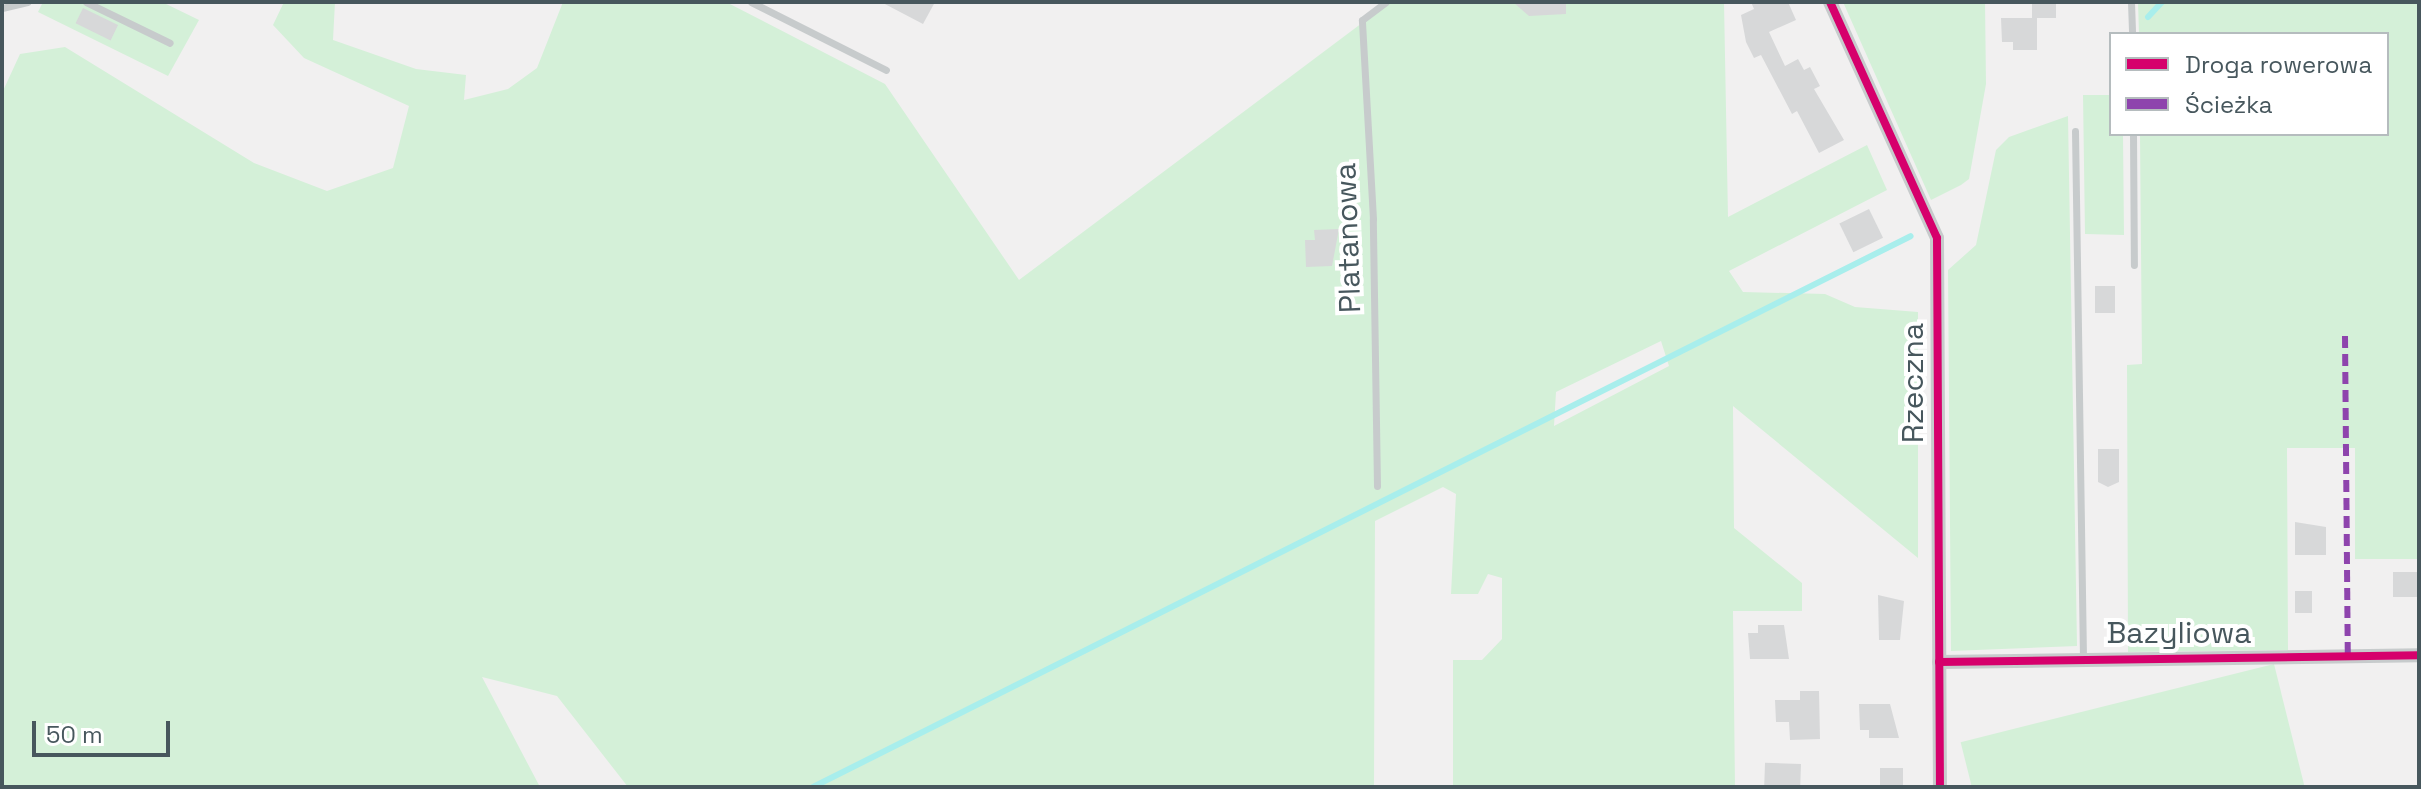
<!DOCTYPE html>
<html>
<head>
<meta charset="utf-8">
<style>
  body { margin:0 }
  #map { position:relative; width:2421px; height:789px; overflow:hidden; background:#f1f0f0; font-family:"Space Grotesk",sans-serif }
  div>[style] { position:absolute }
  .green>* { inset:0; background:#d4f0d8; transform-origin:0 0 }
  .stream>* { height:6px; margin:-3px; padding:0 3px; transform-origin:3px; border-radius:3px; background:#a8eeec }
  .building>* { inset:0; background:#d7d8d9; transform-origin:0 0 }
  .lane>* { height:7px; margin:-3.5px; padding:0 3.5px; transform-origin:3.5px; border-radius:3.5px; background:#c7cbcc }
  .street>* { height:14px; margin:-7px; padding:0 7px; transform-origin:7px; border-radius:7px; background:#c7cbcc }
  .quiet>* { height:6px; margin-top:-3px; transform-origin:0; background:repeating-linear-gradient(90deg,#8e44ad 0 12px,transparent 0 18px) }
  .cycleway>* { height:8px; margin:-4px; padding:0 4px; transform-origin:4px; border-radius:4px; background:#d6006c }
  span { translate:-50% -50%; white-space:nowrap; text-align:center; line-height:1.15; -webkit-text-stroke:8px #fff; paint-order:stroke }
  .street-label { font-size:30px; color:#47575d }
  .frame { position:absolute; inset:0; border:4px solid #47575d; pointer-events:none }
  .legend { position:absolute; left:2109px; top:32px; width:280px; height:104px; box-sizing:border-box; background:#fff; border:2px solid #b5bcbe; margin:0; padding:10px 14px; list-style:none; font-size:24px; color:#47575d }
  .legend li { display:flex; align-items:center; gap:16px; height:40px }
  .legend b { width:40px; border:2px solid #b5bcbe }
  .scale { position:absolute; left:32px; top:721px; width:138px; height:36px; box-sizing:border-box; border:4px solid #47575d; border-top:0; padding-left:10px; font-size:24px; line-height:28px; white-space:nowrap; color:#47575d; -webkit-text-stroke:6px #fff; paint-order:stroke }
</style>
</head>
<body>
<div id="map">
  <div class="green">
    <i style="clip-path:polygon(43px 2px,162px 2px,199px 20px,168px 76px,38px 12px)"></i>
    <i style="clip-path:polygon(evenodd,284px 2px,335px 2px,333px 40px,416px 69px,466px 75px,464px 100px,508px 89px,537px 68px,563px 2px,726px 2px,885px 84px,1019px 280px,1390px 2px,1724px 2px,1728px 217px,1867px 145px,1887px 190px,1729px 271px,1743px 292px,1825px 294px,1855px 307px,1918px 312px,1918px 558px,1733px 406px,1734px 528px,1802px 583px,1802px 611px,1733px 611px,1735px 787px,1453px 787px,1453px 660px,1482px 660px,1502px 639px,1502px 578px,1488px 574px,1478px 594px,1451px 594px,1456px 494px,1443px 487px,1375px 521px,1374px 787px,628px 787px,557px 696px,482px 677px,540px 787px,2px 787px,2px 93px,20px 54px,65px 47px,254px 163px,327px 191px,393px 168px,409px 106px,304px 58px,273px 25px,284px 2px,1661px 341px,1669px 366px,1554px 426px,1556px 392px,1661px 341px)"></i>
    <i style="clip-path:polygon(1843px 2px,1985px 2px,1986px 84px,1969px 179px,1961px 185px,1931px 200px)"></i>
    <i style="clip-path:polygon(2138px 2px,2419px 2px,2419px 559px,2355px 559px,2355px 448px,2287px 448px,2288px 650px,2128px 652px,2127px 365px,2142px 364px,2140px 134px,2387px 134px,2387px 34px,2139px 34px)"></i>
    <i style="clip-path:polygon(2083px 95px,2111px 95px,2111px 134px,2123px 134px,2124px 235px,2085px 234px)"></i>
    <i style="clip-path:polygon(2068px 116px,2077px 646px,1951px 651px,1948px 270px,1976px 245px,1996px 150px,2009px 137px)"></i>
    <i style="left:2274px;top:664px;width:127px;height:323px;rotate:76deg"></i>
  </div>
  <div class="stream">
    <i style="left:2148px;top:17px;width:21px;rotate:-47deg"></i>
    <i style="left:813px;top:787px;width:1228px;rotate:-26.65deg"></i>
  </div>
  <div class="building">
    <i style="clip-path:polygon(881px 2px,935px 2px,923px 24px)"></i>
    <i style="clip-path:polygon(1513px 2px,1566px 2px,1566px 14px,1529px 16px)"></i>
    <i style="clip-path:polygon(1751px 2px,1788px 2px,1796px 20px,1769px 32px,1785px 66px,1798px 59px,1804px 70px,1810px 67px,1820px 86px,1814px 89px,1844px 140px,1819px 153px,1797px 111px,1792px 114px,1761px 55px,1754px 58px,1746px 42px,1741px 15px,1754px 9px)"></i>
    <i style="clip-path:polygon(2032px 2px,2056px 2px,2056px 18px,2037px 18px,2037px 50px,2013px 50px,2013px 42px,2002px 42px,2001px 18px,2032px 18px)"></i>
    <i style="left:83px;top:8px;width:39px;height:17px;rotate:26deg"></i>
    <i style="left:1869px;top:209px;width:32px;height:33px;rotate:64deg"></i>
    <i style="clip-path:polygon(1339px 229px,1332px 266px,1306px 267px,1305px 240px,1315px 240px,1314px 230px)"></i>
    <i style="left:2095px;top:286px;width:20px;height:27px"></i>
    <i style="clip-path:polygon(2098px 449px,2119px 449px,2119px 482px,2108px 487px,2098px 482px)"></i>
    <i style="clip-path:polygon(2295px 522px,2326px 527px,2326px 555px,2295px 555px)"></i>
    <i style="left:2393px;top:572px;width:26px;height:25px"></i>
    <i style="left:2295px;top:591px;width:17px;height:22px"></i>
    <i style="clip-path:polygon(1878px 595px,1904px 601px,1900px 640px,1879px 640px)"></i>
    <i style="clip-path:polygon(1758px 625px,1784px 625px,1789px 659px,1750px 659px,1748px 633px,1758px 633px)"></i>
    <i style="clip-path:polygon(1800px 691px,1819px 691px,1820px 739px,1790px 740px,1789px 722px,1776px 722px,1775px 700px,1800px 700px)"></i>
    <i style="clip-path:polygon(1859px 704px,1890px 704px,1899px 738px,1869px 738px,1869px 730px,1860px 730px)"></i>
    <i style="left:1801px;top:764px;width:23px;height:36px;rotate:92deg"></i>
    <i style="left:1880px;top:768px;width:23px;height:19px"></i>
  </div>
  <div class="lane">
    <i style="left:86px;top:2px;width:93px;rotate:26deg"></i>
    <i style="left:751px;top:2px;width:151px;rotate:26.7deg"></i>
    <i style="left:2131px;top:2px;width:32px;rotate:88deg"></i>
    <i style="left:2px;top:8px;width:26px;rotate:-13deg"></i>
    <i style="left:2075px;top:131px;width:526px;rotate:89.13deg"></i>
    <i style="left:2133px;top:134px;width:131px;rotate:89.6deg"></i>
    <i style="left:1377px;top:486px;width:267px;rotate:-90.9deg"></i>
    <i style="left:1373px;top:219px;width:199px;rotate:-93.2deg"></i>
    <i style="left:1362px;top:20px;width:30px;rotate:-37deg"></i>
  </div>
  <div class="street">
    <i style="left:1830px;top:2px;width:259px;rotate:65.6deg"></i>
    <i style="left:1937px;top:238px;width:549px;rotate:89.69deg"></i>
    <i style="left:1939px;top:662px;width:480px;rotate:-0.8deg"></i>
  </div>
  <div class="quiet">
    <i style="left:2345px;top:336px;width:320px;rotate:89.5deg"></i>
  </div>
  <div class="cycleway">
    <i style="left:1830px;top:2px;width:259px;rotate:65.6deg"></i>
    <i style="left:1937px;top:238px;width:549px;rotate:89.69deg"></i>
    <i style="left:1939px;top:662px;width:480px;rotate:-0.8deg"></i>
  </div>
  <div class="street-label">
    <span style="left:1348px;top:238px;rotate:-92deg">Platanowa</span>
    <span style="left:1913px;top:383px;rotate:-90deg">Rzeczna</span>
    <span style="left:2179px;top:633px">Bazyliowa</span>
  </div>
  <div class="frame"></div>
  <ul class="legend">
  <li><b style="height:10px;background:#d6006c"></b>Droga rowerowa</li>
  <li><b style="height:10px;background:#8e44ad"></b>Ścieżka</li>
  </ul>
  <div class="scale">50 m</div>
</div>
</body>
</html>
